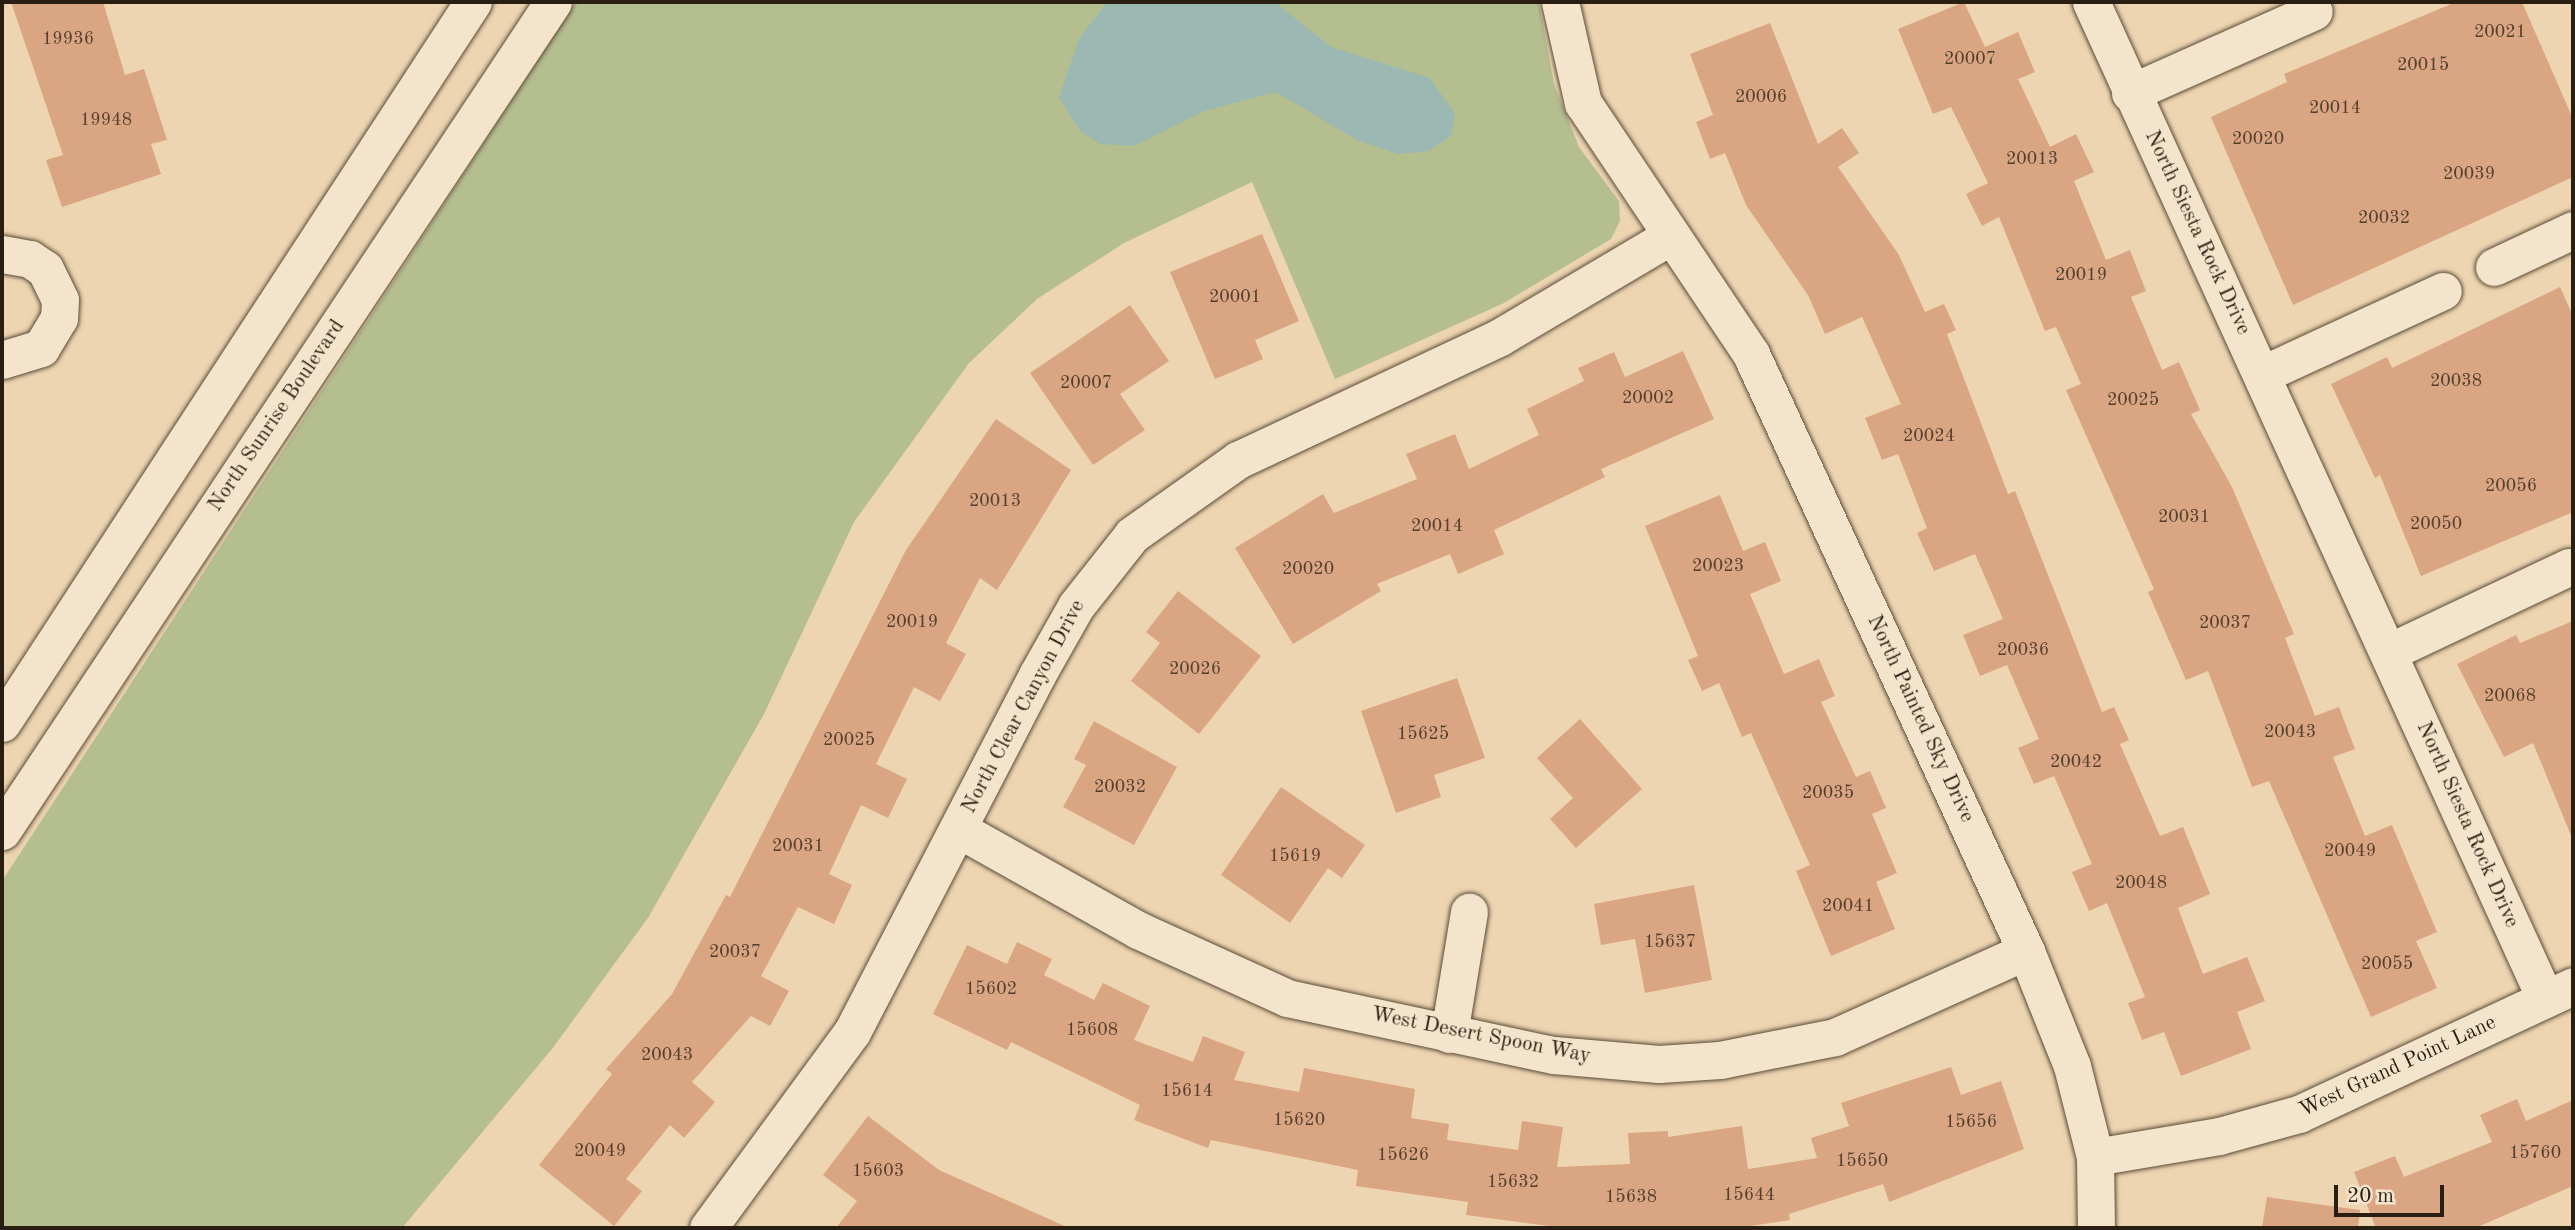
<!DOCTYPE html>
<html>
<head>
<meta charset="utf-8">
<style>
  body { margin:0 }
  #map { position:relative; width:2575px; height:1230px; overflow:hidden; background:#eed5b1; font-family:"Old Standard TT",serif }
  div>[style] { position:absolute }
  .green>* { inset:0; background:#b4be8f }
  .water>* { inset:0; background:#9bb8b2 }
  .building>* { inset:0; background:#daa583 }
  .roads { filter:drop-shadow(0 0 2px #5a4c3a) drop-shadow(0 0 2px #5a4c3a) }
  .minor>* { height:37px; margin:-18.5px; padding:0 18.5px; transform-origin:18.5px; border-radius:18.5px; background:#f4e4cc }
  span { translate:-50% -50%; white-space:nowrap; text-align:center; line-height:1.15; -webkit-text-stroke:6px #f4e4cc; paint-order:stroke }
  .number-label { font-size:18px; color:#55402e }
  .number-label span { -webkit-text-stroke-width:0 }
  .street-label { font-size:21px; color:#291e12 }
  .frame { position:absolute; inset:0; border:4px solid #291e12; pointer-events:none }
  .scale { position:absolute; left:2334px; top:1185px; width:110px; height:32px; box-sizing:border-box; border:4px solid #291e12; border-top:0; padding-left:9px; font-size:21px; line-height:24px; white-space:nowrap; color:#291e12; -webkit-text-stroke:5px #f4e4cc; paint-order:stroke }
</style>
</head>
<body>
<div id="map">
  <div class="green">
    <i style="clip-path:polygon(576px 2px,1539px 2px,1554px 84px,1579px 147px,1619px 201px,1620px 221px,1611px 239px,1504px 303px,1335px 379px,1252px 182px,1124px 243px,1037px 299px,969px 363px,854px 522px,764px 714px,648px 918px,552px 1049px,402px 1228px,2px 1228px,2px 881px)"></i>
  </div>
  <div class="water">
    <i style="clip-path:polygon(1107px 2px,1275px 2px,1331px 47px,1430px 78px,1455px 114px,1451px 136px,1429px 151px,1398px 154px,1357px 140px,1276px 92px,1204px 111px,1134px 146px,1100px 144px,1079px 130px,1059px 97px,1079px 39px)"></i>
  </div>
  <div class="building">
    <i style="clip-path:polygon(11px 2px,103px 2px,125px 75px,144px 69px,167px 140px,151px 144px,161px 174px,62px 207px,46px 160px,63px 155px)"></i>
    <i style="clip-path:polygon(1964px 2px,1985px 47px,2018px 32px,2035px 72px,2018px 79px,2050px 147px,2076px 134px,2094px 172px,2074px 181px,2106px 260px,2130px 250px,2146px 291px,2131px 297px,2162px 370px,2179px 362px,2200px 410px,2191px 414px,2232px 487px,2294px 634px,2285px 638px,2315px 716px,2339px 707px,2355px 749px,2333px 757px,2365px 836px,2392px 825px,2437px 932px,2416px 941px,2437px 988px,2371px 1017px,2269px 781px,2252px 787px,2208px 671px,2186px 680px,2148px 592px,2154px 589px,2066px 390px,2081px 384px,2056px 327px,2045px 331px,1999px 217px,1982px 226px,1966px 194px,1988px 183px,1951px 107px,1933px 114px,1898px 29px)"></i>
    <i style="clip-path:polygon(2456px 2px,2522px 2px,2573px 119px,2573px 177px,2293px 305px,2211px 117px,2287px 82px,2284px 74px)"></i>
    <i style="clip-path:polygon(1770px 23px,1818px 144px,1842px 128px,1859px 153px,1838px 167px,1899px 255px,1925px 312px,1944px 304px,1956px 330px,1947px 334px,2008px 494px,2015px 491px,2102px 712px,2114px 707px,2129px 740px,2120px 744px,2160px 836px,2183px 827px,2210px 894px,2178px 908px,2203px 974px,2247px 957px,2265px 1001px,2237px 1012px,2251px 1049px,2181px 1076px,2164px 1032px,2142px 1040px,2128px 1003px,2145px 997px,2107px 903px,2089px 911px,2072px 872px,2092px 864px,2054px 776px,2034px 784px,2018px 748px,2039px 739px,2007px 665px,1980px 676px,1963px 635px,2003px 619px,1975px 554px,1934px 571px,1917px 533px,1927px 528px,1898px 454px,1882px 460px,1865px 418px,1901px 404px,1862px 317px,1825px 334px,1808px 295px,1746px 205px,1725px 153px,1710px 159px,1696px 122px,1713px 115px,1690px 54px)"></i>
    <i style="clip-path:polygon(1262px 234px,1299px 321px,1255px 340px,1263px 359px,1215px 379px,1170px 272px)"></i>
    <i style="clip-path:polygon(2560px 287px,2573px 316px,2573px 512px,2421px 576px,2380px 475px,2375px 478px,2331px 384px,2387px 357px,2392px 368px)"></i>
    <i style="clip-path:polygon(1130px 305px,1169px 361px,1120px 394px,1145px 430px,1093px 465px,1030px 373px)"></i>
    <i style="clip-path:polygon(1683px 351px,1714px 419px,1601px 469px,1605px 477px,1494px 530px,1504px 554px,1458px 574px,1450px 554px,1377px 584px,1381px 591px,1293px 644px,1235px 548px,1323px 494px,1334px 513px,1417px 479px,1406px 454px,1455px 434px,1469px 469px,1539px 435px,1527px 409px,1584px 381px,1578px 368px,1614px 352px,1625px 377px)"></i>
    <i style="clip-path:polygon(996px 419px,1071px 470px,997px 590px,980px 578px,946px 643px,966px 654px,940px 701px,914px 687px,876px 764px,907px 779px,888px 818px,861px 805px,829px 874px,852px 885px,834px 924px,798px 907px,761px 976px,789px 991px,770px 1026px,751px 1016px,692px 1082px,715px 1102px,684px 1138px,670px 1125px,626px 1179px,642px 1191px,614px 1226px,539px 1165px,612px 1074px,606px 1069px,672px 994px,726px 895px,730px 897px,906px 550px)"></i>
    <i style="clip-path:polygon(1720px 495px,1743px 551px,1765px 542px,1781px 581px,1750px 594px,1784px 674px,1819px 659px,1835px 696px,1821px 702px,1856px 777px,1870px 771px,1886px 808px,1872px 814px,1897px 873px,1876px 882px,1895px 929px,1831px 956px,1796px 871px,1810px 865px,1751px 733px,1742px 737px,1719px 683px,1702px 691px,1688px 660px,1698px 656px,1645px 526px)"></i>
    <i style="clip-path:polygon(1178px 591px,1261px 656px,1199px 734px,1131px 681px,1160px 643px,1146px 632px)"></i>
    <i style="clip-path:polygon(2573px 621px,2573px 838px,2572px 838px,2533px 743px,2504px 757px,2457px 664px,2516px 635px,2520px 643px)"></i>
    <i style="clip-path:polygon(1457px 678px,1485px 758px,1434px 775px,1441px 797px,1396px 813px,1361px 711px)"></i>
    <i style="clip-path:polygon(1580px 719px,1642px 789px,1576px 848px,1550px 819px,1573px 798px,1537px 758px)"></i>
    <i style="clip-path:polygon(1094px 721px,1177px 767px,1134px 845px,1063px 807px,1086px 765px,1074px 759px)"></i>
    <i style="clip-path:polygon(1281px 787px,1365px 845px,1342px 878px,1328px 868px,1290px 923px,1221px 875px)"></i>
    <i style="clip-path:polygon(1694px 885px,1712px 980px,1645px 993px,1635px 939px,1601px 945px,1594px 904px)"></i>
    <i style="clip-path:polygon(1017px 942px,1052px 959px,1044px 975px,1094px 1000px,1103px 983px,1150px 1006px,1134px 1040px,1193px 1062px,1203px 1036px,1245px 1052px,1234px 1080px,1299px 1092px,1304px 1068px,1415px 1089px,1411px 1118px,1449px 1124px,1447px 1140px,1518px 1150px,1522px 1121px,1563px 1127px,1557px 1167px,1630px 1164px,1628px 1133px,1668px 1131px,1668px 1137px,1742px 1126px,1748px 1169px,1817px 1158px,1811px 1138px,1849px 1126px,1841px 1103px,1951px 1067px,1961px 1095px,2001px 1081px,2024px 1149px,1889px 1202px,1883px 1184px,1789px 1214px,1790px 1220px,1737px 1228px,1564px 1228px,1466px 1215px,1468px 1202px,1356px 1186px,1358px 1170px,1211px 1140px,1208px 1148px,1134px 1120px,1140px 1105px,1011px 1042px,1007px 1050px,933px 1014px,967px 945px,1007px 964px)"></i>
    <i style="clip-path:polygon(2517px 1099px,2526px 1121px,2573px 1100px,2573px 1186px,2475px 1228px,2376px 1228px,2354px 1172px,2395px 1156px,2404px 1177px,2492px 1142px,2480px 1115px)"></i>
    <i style="clip-path:polygon(868px 1116px,939px 1170px,1069px 1228px,836px 1228px,857px 1201px,823px 1175px)"></i>
    <i style="clip-path:polygon(2267px 1197px,2360px 1210px,2358px 1228px,2262px 1228px)"></i>
  </div>
  <div class="roads">
    <div class="minor">
      <i style="left:1560px;top:2px;width:104px;rotate:77.2deg"></i>
      <i style="left:1583px;top:103px;width:302px;rotate:56.2deg"></i>
      <i style="left:1751px;top:354px;width:657px;rotate:65.27deg"></i>
      <i style="left:2026px;top:951px;width:124px;rotate:68.2deg"></i>
      <i style="left:2072px;top:1066px;width:94px;rotate:75.8deg"></i>
      <i style="left:2095px;top:1157px;width:71px;rotate:89.2deg"></i>
      <i style="left:2091px;top:2px;width:1095px;rotate:65.5deg"></i>
      <i style="left:2130px;top:93px;width:201px;rotate:-24deg"></i>
      <i style="left:2px;top:254px;width:28px;rotate:10deg"></i>
      <i style="left:30px;top:259px;width:18px;rotate:34deg"></i>
      <i style="left:45px;top:269px;width:34px;rotate:64deg"></i>
      <i style="left:60px;top:300px;width:18px;rotate:93deg"></i>
      <i style="left:59px;top:318px;width:35px;rotate:121deg"></i>
      <i style="left:41px;top:348px;width:41px;rotate:162.9deg"></i>
      <i style="left:2494px;top:267px;width:87px;rotate:-25.1deg"></i>
      <i style="left:2263px;top:374px;width:198px;rotate:-24.8deg"></i>
      <i style="left:2389px;top:652px;width:199px;rotate:-25.3deg"></i>
      <i style="left:2px;top:723px;width:861px;rotate:-56.85deg"></i>
      <i style="left:958px;top:829px;width:206px;rotate:29.3deg"></i>
      <i style="left:1138px;top:930px;width:164px;rotate:24.5deg"></i>
      <i style="left:1287px;top:998px;width:273px;rotate:12.1deg"></i>
      <i style="left:1554px;top:1055px;width:105px;rotate:4.9deg"></i>
      <i style="left:1659px;top:1064px;width:61px;rotate:-3.8deg"></i>
      <i style="left:1720px;top:1060px;width:117px;rotate:-11.3deg"></i>
      <i style="left:1835px;top:1037px;width:209px;rotate:-24.2deg"></i>
      <i style="left:2px;top:831px;width:995px;rotate:-56.39deg"></i>
      <i style="left:1449px;top:1034px;width:124px;rotate:-80.7deg"></i>
      <i style="left:2095px;top:1157px;width:126px;rotate:-9.6deg"></i>
      <i style="left:2219px;top:1136px;width:83px;rotate:-15.4deg"></i>
      <i style="left:2299px;top:1114px;width:302px;rotate:-25deg"></i>
      <i style="left:708px;top:1228px;width:243px;rotate:-53.7deg"></i>
      <i style="left:852px;top:1032px;width:402px;rotate:-62.6deg"></i>
      <i style="left:1037px;top:675px;width:79px;rotate:-60.5deg"></i>
      <i style="left:1076px;top:606px;width:90px;rotate:-51.7deg"></i>
      <i style="left:1132px;top:535px;width:130px;rotate:-35.3deg"></i>
      <i style="left:1238px;top:460px;width:289px;rotate:-25.1deg"></i>
      <i style="left:1500px;top:337px;width:199px;rotate:-30.6deg"></i>
    </div>
  </div>
  <div class="number-label">
    <span style="left:2500px;top:32px">20021</span>
    <span style="left:68px;top:39px">19936</span>
    <span style="left:1970px;top:59px">20007</span>
    <span style="left:2423px;top:65px">20015</span>
    <span style="left:1761px;top:97px">20006</span>
    <span style="left:2335px;top:108px">20014</span>
    <span style="left:106px;top:120px">19948</span>
    <span style="left:2258px;top:139px">20020</span>
    <span style="left:2032px;top:159px">20013</span>
    <span style="left:2469px;top:174px">20039</span>
    <span style="left:2384px;top:218px">20032</span>
    <span style="left:2081px;top:275px">20019</span>
    <span style="left:1235px;top:297px">20001</span>
    <span style="left:2456px;top:381px">20038</span>
    <span style="left:1086px;top:383px">20007</span>
    <span style="left:1648px;top:398px">20002</span>
    <span style="left:2133px;top:400px">20025</span>
    <span style="left:1929px;top:436px">20024</span>
    <span style="left:2511px;top:486px">20056</span>
    <span style="left:995px;top:501px">20013</span>
    <span style="left:2184px;top:517px">20031</span>
    <span style="left:2436px;top:524px">20050</span>
    <span style="left:1437px;top:526px">20014</span>
    <span style="left:1718px;top:566px">20023</span>
    <span style="left:1308px;top:569px">20020</span>
    <span style="left:912px;top:622px">20019</span>
    <span style="left:2225px;top:623px">20037</span>
    <span style="left:2023px;top:650px">20036</span>
    <span style="left:1195px;top:669px">20026</span>
    <span style="left:2510px;top:696px">20068</span>
    <span style="left:2290px;top:732px">20043</span>
    <span style="left:1423px;top:734px">15625</span>
    <span style="left:849px;top:740px">20025</span>
    <span style="left:2076px;top:762px">20042</span>
    <span style="left:1120px;top:787px">20032</span>
    <span style="left:1828px;top:793px">20035</span>
    <span style="left:798px;top:846px">20031</span>
    <span style="left:2350px;top:851px">20049</span>
    <span style="left:1295px;top:856px">15619</span>
    <span style="left:2141px;top:883px">20048</span>
    <span style="left:1848px;top:906px">20041</span>
    <span style="left:1670px;top:942px">15637</span>
    <span style="left:735px;top:952px">20037</span>
    <span style="left:2387px;top:964px">20055</span>
    <span style="left:991px;top:989px">15602</span>
    <span style="left:1092px;top:1030px">15608</span>
    <span style="left:667px;top:1055px">20043</span>
    <span style="left:1187px;top:1091px">15614</span>
    <span style="left:1299px;top:1120px">15620</span>
    <span style="left:1971px;top:1122px">15656</span>
    <span style="left:600px;top:1151px">20049</span>
    <span style="left:2535px;top:1153px">15760</span>
    <span style="left:1403px;top:1155px">15626</span>
    <span style="left:1862px;top:1161px">15650</span>
    <span style="left:878px;top:1171px">15603</span>
    <span style="left:1513px;top:1182px">15632</span>
    <span style="left:1749px;top:1195px">15644</span>
    <span style="left:1631px;top:1197px">15638</span>
  </div>
  <div class="street-label">
    <span style="left:2197px;top:233px;rotate:65deg">North Siesta Rock Drive</span>
    <span style="left:277px;top:416px;rotate:-56deg">North Sunrise Boulevard</span>
    <span style="left:1024px;top:707px;rotate:-62deg">North Clear Canyon Drive</span>
    <span style="left:1920px;top:719px;rotate:65deg">North Painted Sky Drive</span>
    <span style="left:2467px;top:825px;rotate:66deg">North Siesta Rock Drive</span>
    <span style="left:1481px;top:1036px;rotate:11deg">West Desert Spoon Way</span>
    <span style="left:2398px;top:1067px;rotate:-25deg">West Grand Point Lane</span>
  </div>
  <div class="frame"></div>
  <div class="scale">20 m</div>
</div>
</body>
</html>
